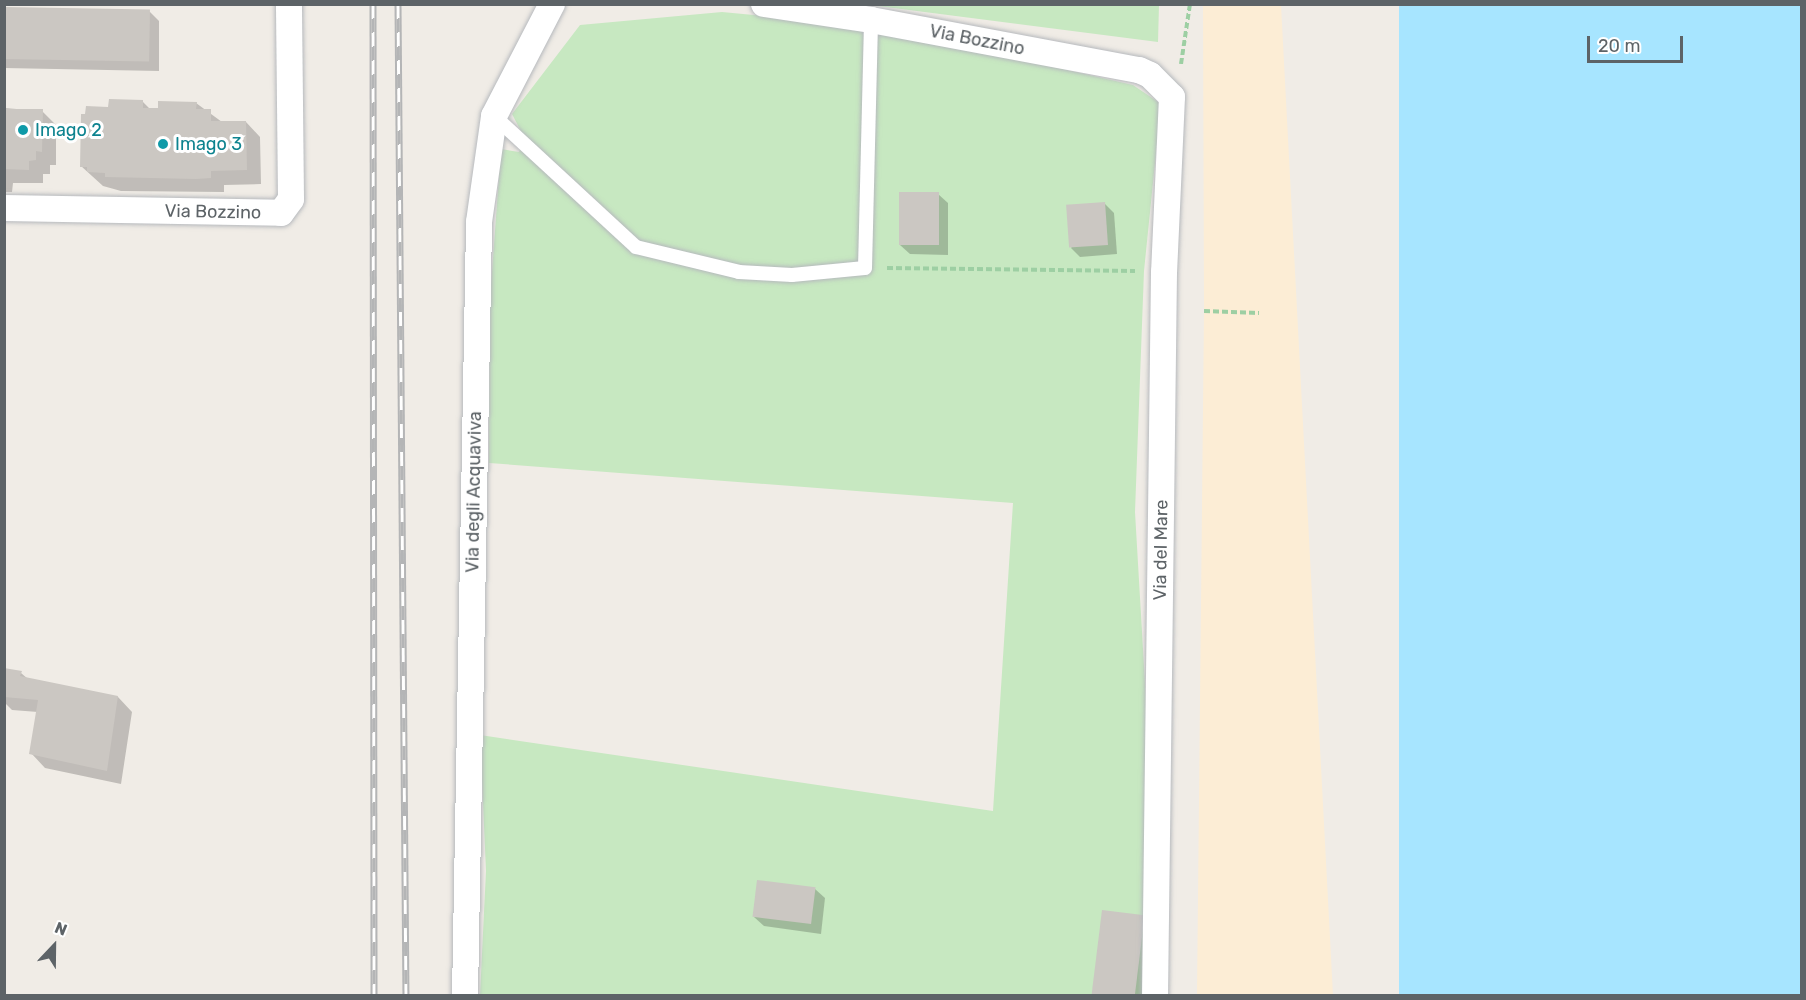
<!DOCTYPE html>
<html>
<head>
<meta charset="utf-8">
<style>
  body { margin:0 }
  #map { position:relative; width:1806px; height:1000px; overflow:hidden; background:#f0ece6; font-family:Rubik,sans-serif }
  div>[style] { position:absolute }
  .green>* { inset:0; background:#c7e8c1 }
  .sand>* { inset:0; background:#fcedd5 }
  .water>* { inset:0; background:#a7e5ff; transform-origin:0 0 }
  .shadow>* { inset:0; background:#0003 }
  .building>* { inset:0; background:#cbc7c2; transform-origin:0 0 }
  .path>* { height:4px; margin-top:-2px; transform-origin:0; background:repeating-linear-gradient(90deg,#9dcfa3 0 6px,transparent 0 9px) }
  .roads { filter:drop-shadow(0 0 2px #b6b9bd) drop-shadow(0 0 2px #b6b9bd) }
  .lane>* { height:14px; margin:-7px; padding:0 7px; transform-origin:7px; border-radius:7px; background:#fff }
  .street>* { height:26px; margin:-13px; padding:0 13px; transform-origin:13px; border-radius:13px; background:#fff }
  .rail>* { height:7px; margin-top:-3.5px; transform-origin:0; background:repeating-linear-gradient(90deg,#fff 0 14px,#b4b5b6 0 28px); box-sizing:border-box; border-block:2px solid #b4b5b6 }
  .dots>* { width:16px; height:16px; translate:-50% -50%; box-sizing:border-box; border:3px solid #fff; border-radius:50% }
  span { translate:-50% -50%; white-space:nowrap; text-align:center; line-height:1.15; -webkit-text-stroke:6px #fff; paint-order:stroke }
  .street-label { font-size:18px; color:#5d6367 }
  .culture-label { font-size:18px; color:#0d838f }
  .left { translate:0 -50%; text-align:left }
  .frame { position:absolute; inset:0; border:6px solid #5d6367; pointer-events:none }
  .north { position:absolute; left:24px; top:916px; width:60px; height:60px; -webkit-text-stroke:4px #fff; paint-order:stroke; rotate:22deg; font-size:16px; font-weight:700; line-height:24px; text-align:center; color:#5d6367 }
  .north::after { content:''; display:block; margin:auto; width:21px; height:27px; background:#5d6367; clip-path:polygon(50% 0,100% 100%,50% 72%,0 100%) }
  .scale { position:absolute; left:1587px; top:36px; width:96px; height:27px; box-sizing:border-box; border:3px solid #5d6367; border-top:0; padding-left:8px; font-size:18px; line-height:21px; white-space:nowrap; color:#5d6367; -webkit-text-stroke:4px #fff; paint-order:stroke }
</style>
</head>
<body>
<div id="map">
  <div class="green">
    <i style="clip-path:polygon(870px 5px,1159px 5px,1158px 42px)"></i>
    <i style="clip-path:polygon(722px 12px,870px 26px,906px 33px,1133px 85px,1161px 104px,1144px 271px,1135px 512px,1154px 837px,1153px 995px,480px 995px,486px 871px,480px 735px,993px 811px,1013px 503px,489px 463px,490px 299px,501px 149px,519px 152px,525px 139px,512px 114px,580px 25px)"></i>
  </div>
  <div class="sand">
    <i style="clip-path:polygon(1203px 5px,1281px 5px,1333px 995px,1197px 995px,1204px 311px)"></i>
  </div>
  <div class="water">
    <i style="left:1399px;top:5px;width:402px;height:990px"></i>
  </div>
  <div class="shadow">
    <i style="clip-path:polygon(4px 9px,150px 12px,159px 21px,159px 71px,4px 68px)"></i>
    <i style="clip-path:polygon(143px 102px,150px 109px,196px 103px,222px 122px,246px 122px,260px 137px,261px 184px,224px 185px,224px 192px,121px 191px,103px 186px,81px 166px,110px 108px)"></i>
    <i style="clip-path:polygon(4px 108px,42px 111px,56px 125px,56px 165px,50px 165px,50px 174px,43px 174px,43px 183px,13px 183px,12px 192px,4px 192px)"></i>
    <i style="clip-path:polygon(938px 194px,948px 203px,948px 255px,910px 254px,900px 245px)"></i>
    <i style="clip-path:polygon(1104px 203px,1114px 213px,1117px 254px,1080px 257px,1071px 248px)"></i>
    <i style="clip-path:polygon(4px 669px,21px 673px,28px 679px,118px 697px,132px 712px,121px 784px,45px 768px,31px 753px,38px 712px,12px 710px,4px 702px)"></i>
    <i style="clip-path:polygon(815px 889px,825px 898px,821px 934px,764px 926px,754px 917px)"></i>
    <i style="clip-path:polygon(1144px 916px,1146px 996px,1093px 996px)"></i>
  </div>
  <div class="building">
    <i style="left:4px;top:7px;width:146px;height:52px;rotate:1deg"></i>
    <i style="clip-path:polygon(109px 99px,143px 100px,143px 108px,158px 108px,158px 101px,197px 102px,196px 109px,211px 109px,211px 121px,246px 121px,247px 170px,211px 171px,211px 178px,196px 179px,105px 177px,105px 173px,87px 172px,87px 167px,80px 167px,81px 114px,85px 114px,86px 106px,108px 107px)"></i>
    <i style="clip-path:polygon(4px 109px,43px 109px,42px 152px,36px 151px,36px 160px,29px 161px,29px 170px,4px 169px)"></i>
    <i style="left:899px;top:192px;width:40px;height:53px"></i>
    <i style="left:1105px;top:202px;width:43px;height:39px;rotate:86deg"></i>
    <i style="clip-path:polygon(4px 668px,22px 671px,20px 676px,118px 696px,107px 771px,29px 754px,38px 700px,4px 697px)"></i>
    <i style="left:757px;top:880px;width:59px;height:37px;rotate:7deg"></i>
    <i style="left:1102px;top:910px;width:43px;height:87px;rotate:7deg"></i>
  </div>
  <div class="path">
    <i style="left:1181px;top:64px;width:61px;rotate:-81.5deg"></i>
    <i style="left:887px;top:268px;width:248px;rotate:0.7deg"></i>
    <i style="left:1204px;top:311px;width:55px;rotate:2.1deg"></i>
  </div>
  <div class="roads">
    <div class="lane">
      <i style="left:494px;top:116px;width:193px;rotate:42.7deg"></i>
      <i style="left:636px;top:247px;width:106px;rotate:13.6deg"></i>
      <i style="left:739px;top:272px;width:53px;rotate:3.2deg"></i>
      <i style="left:792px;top:275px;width:73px;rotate:-5.5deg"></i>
      <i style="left:865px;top:268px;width:248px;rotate:-88.6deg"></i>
    </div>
    <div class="street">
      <i style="left:764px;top:4px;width:108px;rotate:8.5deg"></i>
      <i style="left:871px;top:20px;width:273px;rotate:10.6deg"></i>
      <i style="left:1139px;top:70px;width:12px;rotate:24deg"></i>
      <i style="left:1150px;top:75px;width:31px;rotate:45deg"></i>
      <i style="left:1172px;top:97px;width:175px;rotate:92.6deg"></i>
      <i style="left:1164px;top:272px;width:724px;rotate:90.71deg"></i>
      <i style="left:4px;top:208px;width:277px;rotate:1deg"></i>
      <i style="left:281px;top:213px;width:17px;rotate:-54deg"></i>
      <i style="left:291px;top:199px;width:195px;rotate:-90.6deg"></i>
      <i style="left:465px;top:996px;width:774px;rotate:-88.96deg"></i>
      <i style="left:479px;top:222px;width:107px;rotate:-81.9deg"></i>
      <i style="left:494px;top:116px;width:126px;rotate:-62.6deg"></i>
    </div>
  </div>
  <div class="rail">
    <i style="left:373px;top:4px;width:992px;rotate:89.94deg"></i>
    <i style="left:398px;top:4px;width:992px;rotate:89.54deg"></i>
  </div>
  <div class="dots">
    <i style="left:23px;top:130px;background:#0f9aa8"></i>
    <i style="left:163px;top:144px;background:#0f9aa8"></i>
  </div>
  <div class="street-label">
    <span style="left:977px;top:40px;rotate:11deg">Via Bozzino</span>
    <span style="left:213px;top:212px;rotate:1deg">Via Bozzino</span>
    <span style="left:474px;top:492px;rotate:-89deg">Via degli Acquaviva</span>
    <span style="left:1161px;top:550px;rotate:-89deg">Via del Mare</span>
  </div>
  <div class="culture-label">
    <span class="left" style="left:35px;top:130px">Imago 2</span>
    <span class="left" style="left:175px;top:144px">Imago 3</span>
  </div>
  <div class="frame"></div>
  <div class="north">N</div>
  <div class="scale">20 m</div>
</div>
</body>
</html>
